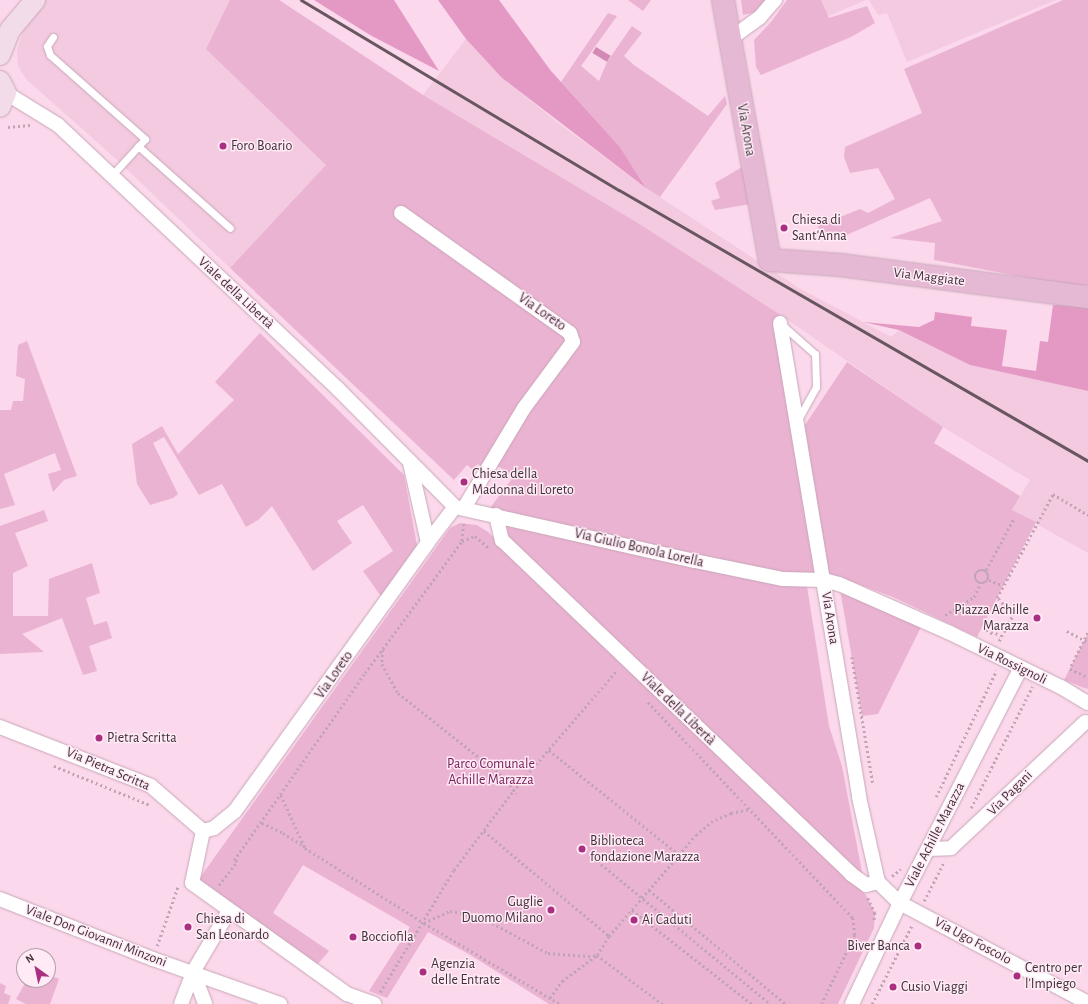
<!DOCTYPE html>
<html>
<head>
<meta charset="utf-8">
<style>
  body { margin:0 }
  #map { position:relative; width:1088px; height:1004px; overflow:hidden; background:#fbd8eb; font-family:"Alegreya Sans",sans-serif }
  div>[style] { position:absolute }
  .built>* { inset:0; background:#f3cae0 }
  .green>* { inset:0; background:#ebb3d2 }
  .forest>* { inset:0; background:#e499c4 }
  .water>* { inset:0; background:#d289b3; transform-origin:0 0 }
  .path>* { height:2.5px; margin-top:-1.25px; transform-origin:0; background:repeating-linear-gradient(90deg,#c1a4b4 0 2px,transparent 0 5px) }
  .path>.ring { margin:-1.25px; padding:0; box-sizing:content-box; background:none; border:2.5px solid #c1a4b4; border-radius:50% }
  .roads { filter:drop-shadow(0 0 1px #c8a7b9) drop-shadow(0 0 1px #c8a7b9) }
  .service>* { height:7px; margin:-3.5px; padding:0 3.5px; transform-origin:3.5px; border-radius:3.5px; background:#fff }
  .minor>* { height:14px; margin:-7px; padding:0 7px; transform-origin:7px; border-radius:7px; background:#fff }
  .secondary>* { height:20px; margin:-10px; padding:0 10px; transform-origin:10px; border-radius:10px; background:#f2dce9 }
  .primary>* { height:22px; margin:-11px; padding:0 11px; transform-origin:11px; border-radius:11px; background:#e5b9d3 }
  .rail>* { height:3px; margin:-1.5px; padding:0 1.5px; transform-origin:1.5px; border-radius:1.5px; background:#685660 }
  .dots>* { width:11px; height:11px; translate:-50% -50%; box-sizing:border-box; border:2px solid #ffeaf5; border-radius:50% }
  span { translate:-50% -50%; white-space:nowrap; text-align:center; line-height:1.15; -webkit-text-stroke:3px #ffeaf5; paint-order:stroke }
  .street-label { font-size:14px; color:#3f3139 }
  .poi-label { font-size:14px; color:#3f3139 }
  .left { translate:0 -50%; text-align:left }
  .right { translate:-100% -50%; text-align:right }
  .park-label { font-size:14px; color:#721d56 }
  .north { position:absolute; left:16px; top:948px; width:40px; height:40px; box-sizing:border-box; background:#ffeaf5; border:1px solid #b2a0aa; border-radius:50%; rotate:327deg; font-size:11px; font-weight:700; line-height:16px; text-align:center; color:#3f3139 }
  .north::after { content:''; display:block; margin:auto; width:14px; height:18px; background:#ab2f81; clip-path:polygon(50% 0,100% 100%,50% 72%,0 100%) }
</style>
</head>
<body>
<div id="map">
  <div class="built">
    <i style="clip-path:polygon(33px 0,279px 0,404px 82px,230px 268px,117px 160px,26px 79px,18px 66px,17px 50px)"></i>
    <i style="clip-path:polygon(818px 0,866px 0,826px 17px)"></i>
    <i style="clip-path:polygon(869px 0,1056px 0,907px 62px,887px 13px,878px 15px)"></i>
    <i style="clip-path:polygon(466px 39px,502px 78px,557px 122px,652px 192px,799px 288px,891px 337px,899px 330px,970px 365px,1088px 391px,1088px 553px,1012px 510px,1030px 480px,943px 427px,798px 327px,638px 223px,423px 95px)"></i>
  </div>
  <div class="green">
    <i style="clip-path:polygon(230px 0,279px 0,423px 95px,638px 223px,779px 314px,799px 434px,847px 362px,943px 427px,934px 443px,1020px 496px,1012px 510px,1036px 522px,977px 637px,893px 597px,823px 571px,806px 580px,829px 726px,842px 766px,864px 883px,502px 540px,490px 508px,514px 476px,496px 465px,487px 471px,478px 464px,472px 469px,467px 465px,454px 480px,230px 268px,326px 165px,206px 49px)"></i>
    <i style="clip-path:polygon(628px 0,651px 0,643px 11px)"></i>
    <i style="clip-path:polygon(741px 0,766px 0,756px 12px,743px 15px)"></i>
    <i style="clip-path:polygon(787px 0,821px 0,829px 18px,867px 6px,875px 23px,851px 37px,761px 75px,756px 67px,754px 40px,771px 22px)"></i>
    <i style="clip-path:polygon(1063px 0,1088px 0,1088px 285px,1071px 286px,934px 260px,935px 243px,890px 238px,942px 221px,930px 198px,842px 237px,820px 235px,818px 226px,860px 209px,868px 213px,895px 199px,878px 168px,850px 173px,844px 157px,845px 147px,922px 113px,904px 69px)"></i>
    <i style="clip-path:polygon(608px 13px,617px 16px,581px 66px,599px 81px,607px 62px,632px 26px,642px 33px,624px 56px,634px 65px,708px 116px,725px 96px,727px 104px,660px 197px,646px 188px,620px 147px,561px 82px)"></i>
    <i style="clip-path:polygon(742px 167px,751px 204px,715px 210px,711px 201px,720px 198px,715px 183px)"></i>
    <i style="clip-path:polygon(260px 333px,404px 475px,419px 556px,385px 602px,363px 571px,393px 551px,363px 505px,337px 521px,352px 543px,313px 571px,272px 506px,258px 520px,246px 527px,222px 484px,199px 495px,164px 437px,153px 443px,178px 494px,173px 498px,150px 505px,137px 484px,132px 444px,162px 426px,178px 454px,234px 400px,215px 382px)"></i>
    <i style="clip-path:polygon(27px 341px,77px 476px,64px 480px,53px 492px,48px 474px,61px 470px,55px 453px,4px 474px,15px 505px,0 509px,0 410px,11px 410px,13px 401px,23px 401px,25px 379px,16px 376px,18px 345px)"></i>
    <i style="clip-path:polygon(44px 510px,48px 521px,15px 533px,28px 566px,13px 573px,13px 616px,48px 616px,49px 579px,92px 563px,100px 593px,86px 598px,94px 625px,107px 621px,112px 638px,89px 646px,97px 671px,83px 675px,62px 618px,22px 634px,44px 652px,0 654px,0 526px)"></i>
    <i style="clip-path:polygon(460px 523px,477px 525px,488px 532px,866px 895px,875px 913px,874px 928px,838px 1004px,549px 1004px,467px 953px,428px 932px,387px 998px,369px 991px,410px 927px,303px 865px,273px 913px,329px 951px,317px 965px,199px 879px,450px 528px)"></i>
    <i style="clip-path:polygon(839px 584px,924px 621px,878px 714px,862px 716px)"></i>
    <i style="clip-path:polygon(1088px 633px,1088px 688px,1087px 689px,1064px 680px)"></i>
    <i style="clip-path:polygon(48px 965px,53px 967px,49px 975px,59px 979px,50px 1004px,26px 1004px,16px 999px,27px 980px,48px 980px)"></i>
    <i style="clip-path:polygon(0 983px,6px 986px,4px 993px,11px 996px,8px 1004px,0 1004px)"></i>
  </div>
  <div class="forest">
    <i style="clip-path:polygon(314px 0,394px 0,439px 71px,370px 35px)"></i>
    <i style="clip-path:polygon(438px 0,499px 0,551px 71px,620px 147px,646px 188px,502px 78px,466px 39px)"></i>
    <i style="clip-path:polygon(1053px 305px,1088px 306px,1088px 391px,970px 365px,899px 330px,863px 322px,919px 327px,934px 320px,935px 312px,972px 317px,971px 326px,1007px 330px,1002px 366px,1036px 371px,1040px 341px,1048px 342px)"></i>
  </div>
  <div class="water">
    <i style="left:596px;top:47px;width:17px;height:7px;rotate:31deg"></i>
  </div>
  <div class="path">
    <i style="left:8px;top:127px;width:22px;rotate:-5deg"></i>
    <i style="left:464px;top:524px;width:17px;rotate:97deg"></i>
    <i style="left:462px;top:541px;width:14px;rotate:-21deg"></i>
    <i style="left:475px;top:536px;width:18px;rotate:41deg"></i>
    <i class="ring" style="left:975px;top:570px;width:11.5px;height:11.5px"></i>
    <i style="left:986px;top:570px;width:59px;rotate:-61.7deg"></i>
    <i style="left:989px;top:580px;width:15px;rotate:23deg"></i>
    <i style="left:945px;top:615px;width:34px;rotate:-32deg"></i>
    <i style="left:974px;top:597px;width:14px;rotate:-65deg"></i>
    <i style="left:1067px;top:631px;width:24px;rotate:28deg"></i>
    <i style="left:1088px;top:633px;width:40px;rotate:116.6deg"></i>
    <i style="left:1070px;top:669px;width:20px;rotate:24deg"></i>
    <i style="left:992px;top:634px;width:7px;rotate:-146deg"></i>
    <i style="left:986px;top:630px;width:2px;rotate:-63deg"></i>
    <i style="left:987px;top:628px;width:16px;rotate:30deg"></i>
    <i style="left:999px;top:641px;width:30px;rotate:-62deg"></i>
    <i style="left:1013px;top:615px;width:23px;rotate:-133deg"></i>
    <i style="left:997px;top:598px;width:118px;rotate:-61.7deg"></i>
    <i style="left:1053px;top:494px;width:41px;rotate:31deg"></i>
    <i style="left:383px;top:650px;width:14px;rotate:94deg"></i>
    <i style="left:382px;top:664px;width:33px;rotate:61deg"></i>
    <i style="left:398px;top:693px;width:135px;rotate:38.4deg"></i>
    <i style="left:504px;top:777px;width:21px;rotate:53deg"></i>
    <i style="left:852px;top:657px;width:129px;rotate:80.6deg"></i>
    <i style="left:648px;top:702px;width:298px;rotate:46.5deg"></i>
    <i style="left:853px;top:918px;width:17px;rotate:83deg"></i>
    <i style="left:855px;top:935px;width:76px;rotate:115.6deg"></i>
    <i style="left:54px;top:766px;width:104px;rotate:22.1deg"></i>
    <i style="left:281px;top:795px;width:58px;rotate:65.6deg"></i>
    <i style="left:305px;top:848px;width:141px;rotate:32.2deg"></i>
    <i style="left:424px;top:923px;width:158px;rotate:30.8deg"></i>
    <i style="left:936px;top:797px;width:140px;rotate:-64.5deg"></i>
    <i style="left:971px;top:808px;width:136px;rotate:-63.2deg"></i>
    <i style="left:262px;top:823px;width:23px;rotate:25deg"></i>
    <i style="left:283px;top:833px;width:26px;rotate:32deg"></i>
    <i style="left:484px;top:831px;width:163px;rotate:40deg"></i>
    <i style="left:609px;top:936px;width:107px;rotate:-49.2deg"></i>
    <i style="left:679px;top:855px;width:168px;rotate:-141.3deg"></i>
    <i style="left:679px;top:855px;width:26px;rotate:-50deg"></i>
    <i style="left:696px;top:835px;width:20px;rotate:-41deg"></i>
    <i style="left:711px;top:822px;width:22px;rotate:-24deg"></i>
    <i style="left:731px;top:813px;width:19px;rotate:-12deg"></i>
    <i style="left:601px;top:864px;width:219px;rotate:39.6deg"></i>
    <i style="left:892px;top:876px;width:11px;rotate:-38deg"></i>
    <i style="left:219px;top:885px;width:29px;rotate:-52deg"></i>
    <i style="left:237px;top:862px;width:4px;rotate:-146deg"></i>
    <i style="left:234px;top:860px;width:228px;rotate:-55deg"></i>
    <i style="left:365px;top:673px;width:164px;rotate:-53.7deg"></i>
    <i style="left:649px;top:890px;width:178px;rotate:39.8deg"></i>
    <i style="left:868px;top:898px;width:17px;rotate:65deg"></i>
    <i style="left:875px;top:913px;width:9px;rotate:96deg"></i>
    <i style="left:924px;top:901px;width:44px;rotate:-62.9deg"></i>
    <i style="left:632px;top:910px;width:152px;rotate:38.1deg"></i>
    <i style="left:424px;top:923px;width:29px;rotate:-25deg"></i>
    <i style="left:450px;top:911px;width:29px;rotate:10deg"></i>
    <i style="left:479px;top:916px;width:78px;rotate:28.2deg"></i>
    <i style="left:548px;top:953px;width:40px;rotate:4.3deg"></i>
    <i style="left:588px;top:956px;width:9px;rotate:-6deg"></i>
    <i style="left:597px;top:955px;width:82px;rotate:36.6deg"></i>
    <i style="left:157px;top:946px;width:64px;rotate:-70.7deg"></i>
    <i style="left:380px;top:992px;width:143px;rotate:-58.8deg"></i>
    <i style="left:454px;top:870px;width:99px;rotate:-53.2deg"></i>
    <i style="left:513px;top:791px;width:160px;rotate:-49.3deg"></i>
    <i style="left:550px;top:998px;width:21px;rotate:-55deg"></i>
    <i style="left:562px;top:981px;width:44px;rotate:-36.6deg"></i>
    <i style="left:597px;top:955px;width:22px;rotate:-58deg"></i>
    <i style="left:872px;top:1004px;width:89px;rotate:-63.1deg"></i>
  </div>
  <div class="roads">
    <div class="service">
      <i style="left:53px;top:37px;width:11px;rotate:124deg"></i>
      <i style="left:47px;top:46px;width:9px;rotate:72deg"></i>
      <i style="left:50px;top:55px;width:127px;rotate:41.5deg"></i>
      <i style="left:145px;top:139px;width:50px;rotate:132.6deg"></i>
      <i style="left:138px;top:146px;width:123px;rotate:41.7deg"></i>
      <i style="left:781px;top:324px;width:45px;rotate:41.4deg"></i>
      <i style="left:815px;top:354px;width:33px;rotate:88deg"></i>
      <i style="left:816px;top:387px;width:38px;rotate:119deg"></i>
    </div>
    <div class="minor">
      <i style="left:730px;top:39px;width:37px;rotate:-36deg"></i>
      <i style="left:760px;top:17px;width:23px;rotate:-49deg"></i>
      <i style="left:6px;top:93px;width:61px;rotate:31.6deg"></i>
      <i style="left:58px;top:125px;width:385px;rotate:43.3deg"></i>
      <i style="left:338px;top:389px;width:166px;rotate:45.2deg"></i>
      <i style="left:401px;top:213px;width:207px;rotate:35.4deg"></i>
      <i style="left:570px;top:333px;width:9px;rotate:72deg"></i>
      <i style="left:573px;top:342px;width:82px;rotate:126.6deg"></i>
      <i style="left:524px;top:408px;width:117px;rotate:121deg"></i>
      <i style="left:780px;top:323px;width:481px;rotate:80.5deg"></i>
      <i style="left:859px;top:797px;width:87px;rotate:77.4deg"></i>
      <i style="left:878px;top:882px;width:30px;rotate:44deg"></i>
      <i style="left:900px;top:903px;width:213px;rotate:28deg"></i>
      <i style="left:410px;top:463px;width:81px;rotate:77.2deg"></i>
      <i style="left:455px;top:507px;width:246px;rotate:12.7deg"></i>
      <i style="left:695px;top:561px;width:90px;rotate:11.6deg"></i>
      <i style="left:783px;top:579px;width:41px;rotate:1.4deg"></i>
      <i style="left:824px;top:580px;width:16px;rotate:15deg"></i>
      <i style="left:839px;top:584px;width:119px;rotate:23.8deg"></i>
      <i style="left:948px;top:632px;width:126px;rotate:26deg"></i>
      <i style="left:1061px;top:687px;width:31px;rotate:31deg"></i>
      <i style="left:496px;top:515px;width:26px;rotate:77deg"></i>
      <i style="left:502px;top:540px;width:483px;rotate:43.7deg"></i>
      <i style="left:851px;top:874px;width:19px;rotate:36deg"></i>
      <i style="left:866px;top:885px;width:12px;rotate:-14deg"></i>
      <i style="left:0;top:727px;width:162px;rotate:21.3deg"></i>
      <i style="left:151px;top:786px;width:69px;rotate:40.9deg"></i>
      <i style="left:203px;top:831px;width:11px;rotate:-15deg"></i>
      <i style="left:214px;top:828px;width:27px;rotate:-39deg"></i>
      <i style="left:235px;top:811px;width:331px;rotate:-54.3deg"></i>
      <i style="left:428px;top:542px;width:44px;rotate:-52.4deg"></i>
      <i style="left:203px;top:831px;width:53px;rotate:101.9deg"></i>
      <i style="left:192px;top:883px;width:191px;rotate:35.6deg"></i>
      <i style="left:347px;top:994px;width:29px;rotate:20deg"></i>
      <i style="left:928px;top:849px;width:23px;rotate:-2deg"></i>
      <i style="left:951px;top:848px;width:184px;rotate:-43.2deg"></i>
      <i style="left:0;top:899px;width:164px;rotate:21.4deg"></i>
      <i style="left:153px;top:959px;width:135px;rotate:19.5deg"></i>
      <i style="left:193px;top:972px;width:34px;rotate:69deg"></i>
      <i style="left:181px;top:1004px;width:34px;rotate:-69deg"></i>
      <i style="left:193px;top:972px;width:71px;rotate:-59.5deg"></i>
      <i style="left:852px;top:1004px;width:112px;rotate:-64.6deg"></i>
      <i style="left:900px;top:903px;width:264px;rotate:-62.8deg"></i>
    </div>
    <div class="secondary">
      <i style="left:0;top:55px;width:27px;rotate:-68deg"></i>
      <i style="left:10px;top:30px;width:39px;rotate:-50deg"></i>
      <i style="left:0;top:81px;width:13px;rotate:63deg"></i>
      <i style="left:6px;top:93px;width:15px;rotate:113deg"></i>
    </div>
    <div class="primary">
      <i style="left:723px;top:0;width:264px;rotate:79.8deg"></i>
      <i style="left:770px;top:260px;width:70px;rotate:4.1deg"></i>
      <i style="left:840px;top:265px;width:250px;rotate:7.4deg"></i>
    </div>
  </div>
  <div class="rail">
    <i style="left:301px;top:0;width:370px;rotate:30.9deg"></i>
    <i style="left:619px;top:190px;width:542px;rotate:30.02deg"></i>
  </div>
  <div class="dots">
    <i style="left:223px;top:146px;background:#ab2f81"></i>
    <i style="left:784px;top:228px;background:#ab2f81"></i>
    <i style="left:464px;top:482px;background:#ab2f81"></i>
    <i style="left:1037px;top:618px;background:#ab2f81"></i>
    <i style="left:99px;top:738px;background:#ab2f81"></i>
    <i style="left:582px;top:849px;background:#ab2f81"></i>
    <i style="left:551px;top:910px;background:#ab2f81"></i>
    <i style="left:634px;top:920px;background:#ab2f81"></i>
    <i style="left:188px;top:927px;background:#ab2f81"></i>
    <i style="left:353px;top:937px;background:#ab2f81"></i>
    <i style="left:918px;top:946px;background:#ab2f81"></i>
    <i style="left:423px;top:972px;background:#ab2f81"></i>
    <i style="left:1017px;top:976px;background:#ab2f81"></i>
    <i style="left:893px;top:987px;background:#ab2f81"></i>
  </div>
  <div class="street-label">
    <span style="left:746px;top:130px;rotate:80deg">Via Arona</span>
    <span style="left:929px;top:277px;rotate:7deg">Via Maggiate</span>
    <span style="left:236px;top:293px;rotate:43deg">Viale della Libertà</span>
    <span style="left:542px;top:312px;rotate:35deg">Via Loreto</span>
    <span style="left:639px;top:548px;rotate:13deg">Via Giulio Bonola Lorella</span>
    <span style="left:830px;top:618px;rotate:81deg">Via Arona</span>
    <span style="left:1012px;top:664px;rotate:26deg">Via Rossignoli</span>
    <span style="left:334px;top:675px;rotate:-55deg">Via Loreto</span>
    <span style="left:678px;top:709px;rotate:44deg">Viale della Libertà</span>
    <span style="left:108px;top:769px;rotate:23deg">Via Pietra Scritta</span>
    <span style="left:1010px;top:793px;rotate:-45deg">Via Pagani</span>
    <span style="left:935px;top:835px;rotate:-63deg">Viale Achille Marazza</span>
    <span style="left:96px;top:936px;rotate:21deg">Viale Don Giovanni Minzoni</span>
    <span style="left:973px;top:941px;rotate:28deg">Via Ugo Foscolo</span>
  </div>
  <div class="poi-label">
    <span class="left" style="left:231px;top:146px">Foro Boario</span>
    <span class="left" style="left:792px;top:228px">Chiesa di<br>Sant'Anna</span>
    <span class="left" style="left:472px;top:482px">Chiesa della<br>Madonna di Loreto</span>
    <span class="right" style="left:1029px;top:618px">Piazza Achille<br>Marazza</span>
    <span class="left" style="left:107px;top:738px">Pietra Scritta</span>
    <span class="left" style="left:590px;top:849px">Biblioteca<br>fondazione Marazza</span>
    <span class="right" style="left:543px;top:910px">Guglie<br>Duomo Milano</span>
    <span class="left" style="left:196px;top:927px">Chiesa di<br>San Leonardo</span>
    <span class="left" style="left:642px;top:920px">Ai Caduti</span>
    <span class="left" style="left:361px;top:937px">Bocciofila</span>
    <span class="right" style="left:910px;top:946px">Biver Banca</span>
    <span class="left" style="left:431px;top:972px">Agenzia<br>delle Entrate</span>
    <span class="left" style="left:1025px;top:976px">Centro per<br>l'Impiego</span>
    <span class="left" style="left:901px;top:987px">Cusio Viaggi</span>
  </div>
  <div class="park-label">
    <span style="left:491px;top:772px">Parco Comunale<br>Achille Marazza</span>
  </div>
  <div class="north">N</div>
</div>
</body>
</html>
